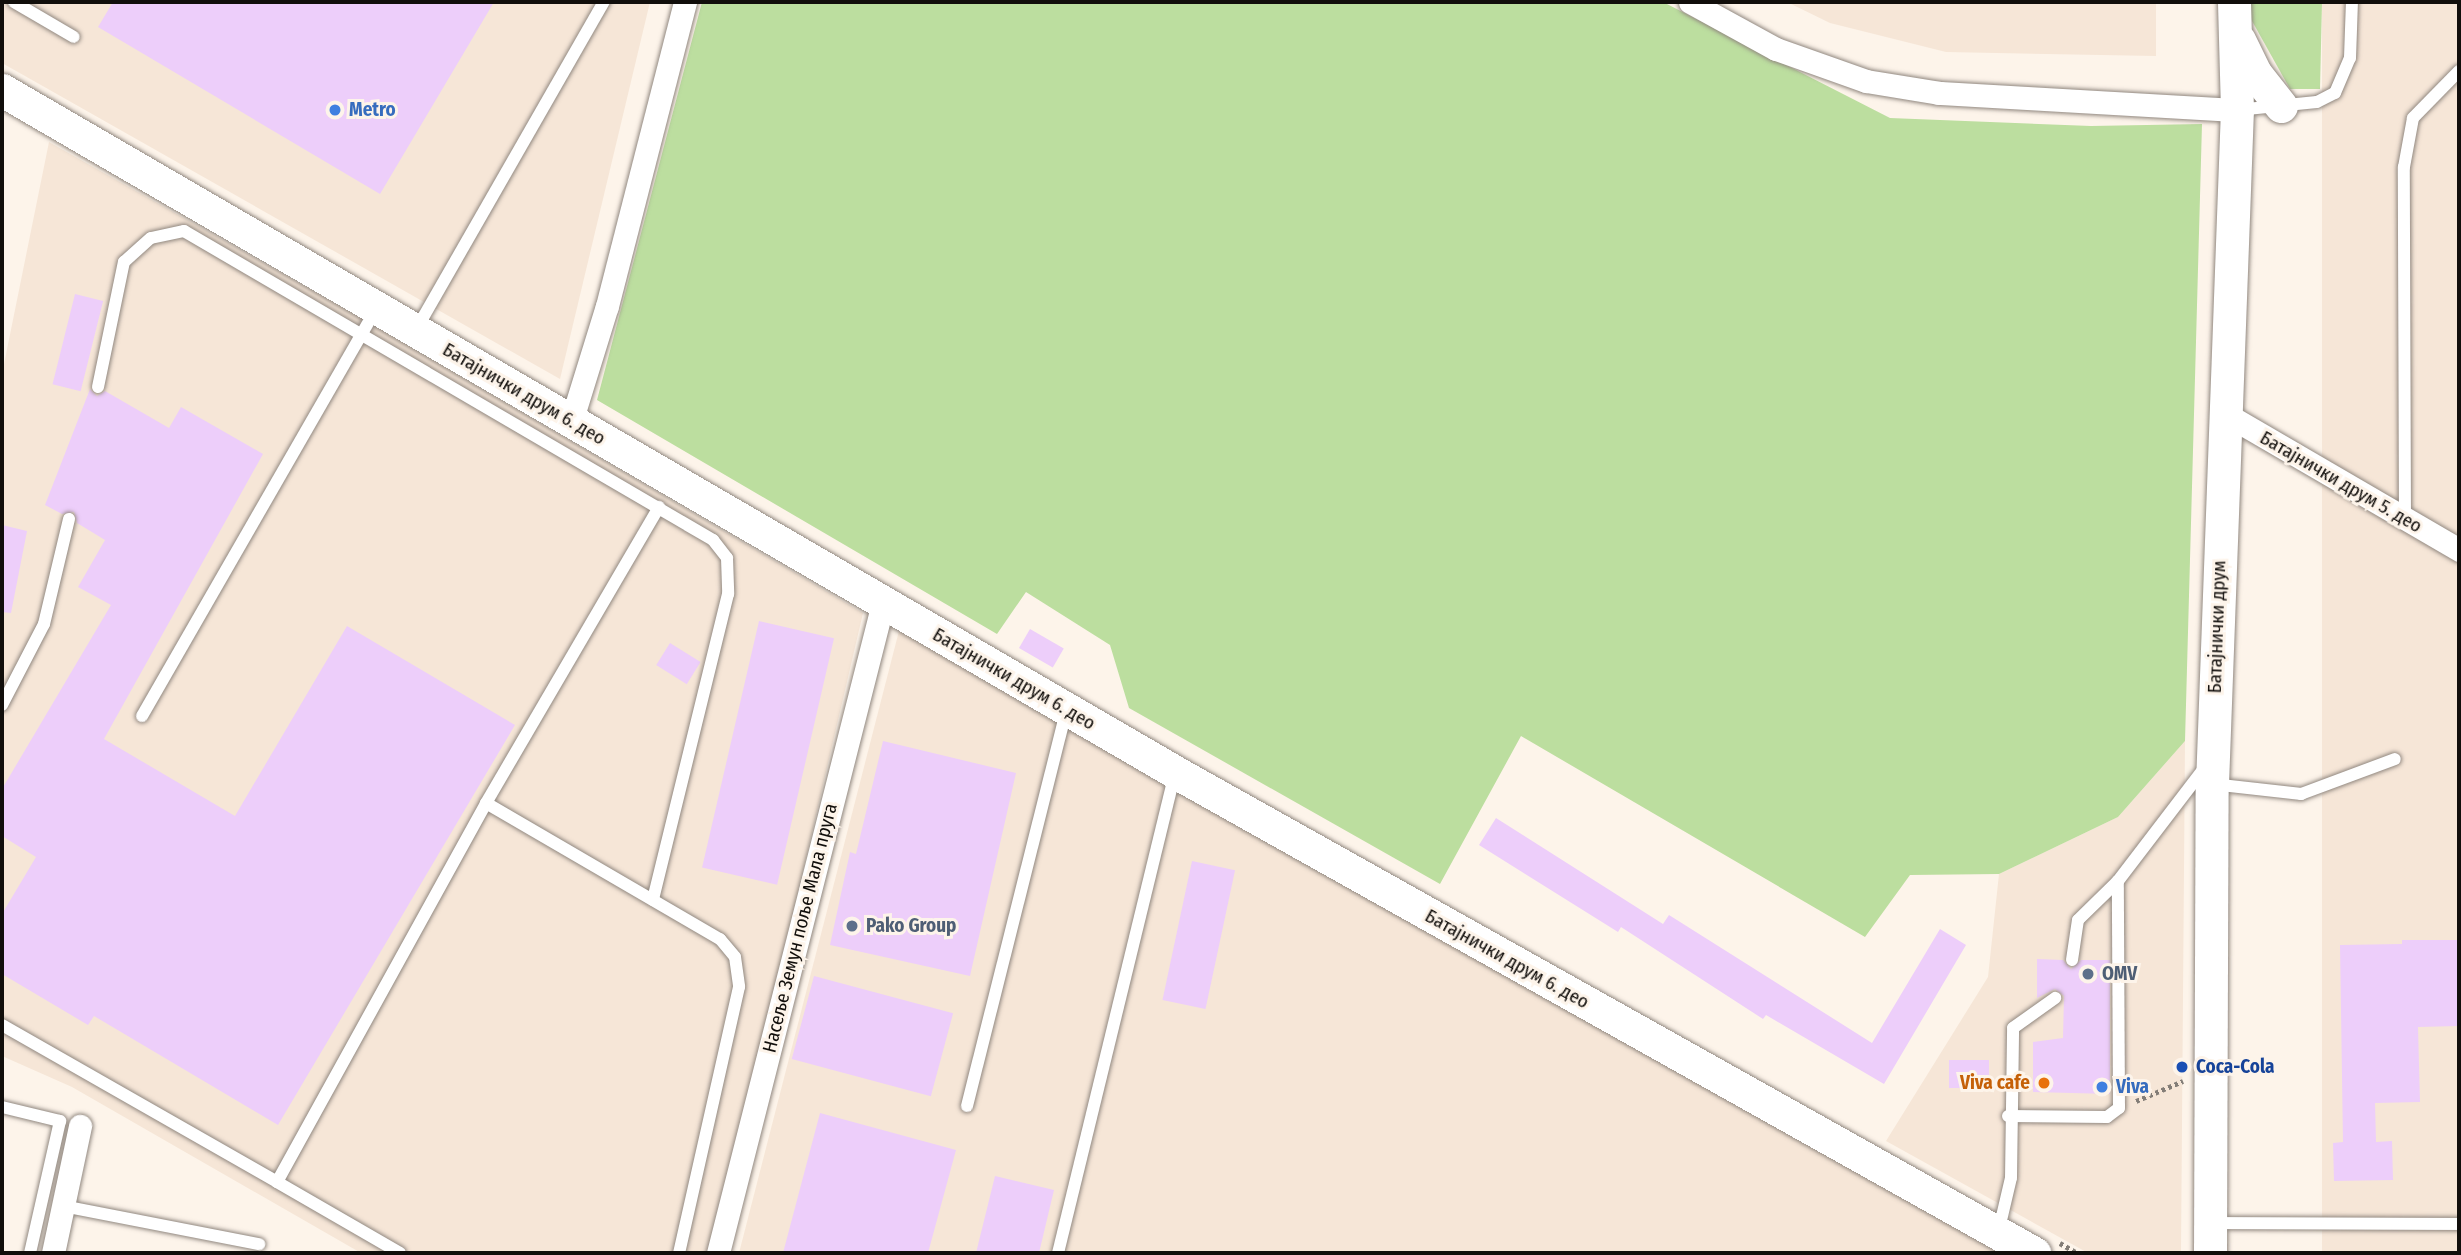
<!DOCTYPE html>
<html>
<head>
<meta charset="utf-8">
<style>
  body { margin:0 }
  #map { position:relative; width:2461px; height:1255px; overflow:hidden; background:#fdf4ea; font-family:"Fira Sans Condensed",sans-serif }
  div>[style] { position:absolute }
  .built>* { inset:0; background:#f6e6d7; transform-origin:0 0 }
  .green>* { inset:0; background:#bcde9f }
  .building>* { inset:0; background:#edcefa; transform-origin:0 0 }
  .path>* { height:4.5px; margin-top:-2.25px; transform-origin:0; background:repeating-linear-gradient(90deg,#837d77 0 3.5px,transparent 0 7px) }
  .roads { filter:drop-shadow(0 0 2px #918880) drop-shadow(0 0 2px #918880) }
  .lane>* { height:12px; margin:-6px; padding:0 6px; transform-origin:6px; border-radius:6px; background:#fff }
  .street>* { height:23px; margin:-11.5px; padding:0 11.5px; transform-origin:11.5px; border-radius:11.5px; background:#fff }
  .secondary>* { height:33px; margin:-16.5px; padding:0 16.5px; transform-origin:16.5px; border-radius:16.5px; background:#fff }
  .dots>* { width:19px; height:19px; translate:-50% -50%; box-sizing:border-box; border:4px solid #fdf4ea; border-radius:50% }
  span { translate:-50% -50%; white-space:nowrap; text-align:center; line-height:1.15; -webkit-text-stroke:6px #fdf4ea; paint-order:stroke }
  .shop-label { font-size:19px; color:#366cbe; font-weight:700 }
  .left { translate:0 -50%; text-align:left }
  .street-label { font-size:19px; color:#110e0b }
  .service-label { font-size:19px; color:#4e5e75; font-weight:700 }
  .transit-label { font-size:19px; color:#164399; font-weight:700 }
  .food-label { font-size:19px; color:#c56008; font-weight:700 }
  .right { translate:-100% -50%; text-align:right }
  .frame { position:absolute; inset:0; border:4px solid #110e0b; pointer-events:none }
</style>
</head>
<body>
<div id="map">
  <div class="built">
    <i style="clip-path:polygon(2px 2px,650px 2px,560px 379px,2px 63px)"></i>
    <i style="clip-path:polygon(1787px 2px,2156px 2px,2156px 56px,1946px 52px,1830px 23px)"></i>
    <i style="left:2322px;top:2px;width:137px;height:1251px"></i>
    <i style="clip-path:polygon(49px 142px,368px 322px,863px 613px,714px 1253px,361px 1253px,72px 1087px,2px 1056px,2px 374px)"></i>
    <i style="clip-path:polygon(900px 627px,2019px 1253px,739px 1253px)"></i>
    <i style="clip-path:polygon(2185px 741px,2181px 1253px,2088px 1253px,1886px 1141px,1988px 977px,1999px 874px,2118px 817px)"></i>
  </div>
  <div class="green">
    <i style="clip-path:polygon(702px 2px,1663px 2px,1890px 118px,2091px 126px,2202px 124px,2185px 741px,2118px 817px,1999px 874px,1910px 875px,1865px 937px,1521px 736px,1440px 884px,1129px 708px,1110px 645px,1026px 592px,997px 634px,597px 400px)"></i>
    <i style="clip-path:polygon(2247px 2px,2322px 2px,2320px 89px,2290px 89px,2247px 12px)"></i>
  </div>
  <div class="building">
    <i style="clip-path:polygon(113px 2px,494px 2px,380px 194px,98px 27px)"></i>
    <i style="left:75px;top:294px;width:29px;height:93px;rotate:14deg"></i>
    <i style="clip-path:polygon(90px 389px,97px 396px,105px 391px,169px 428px,181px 407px,263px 454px,104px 739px,235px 816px,347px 626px,515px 725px,278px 1125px,94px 1016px,88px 1025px,2px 974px,2px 914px,36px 857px,2px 836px,2px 789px,111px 605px,78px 587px,105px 540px,77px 523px,74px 512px,62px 514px,45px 505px)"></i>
    <i style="clip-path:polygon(2px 525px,27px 531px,11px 613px,2px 612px)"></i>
    <i style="left:759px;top:621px;width:77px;height:253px;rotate:13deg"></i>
    <i style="left:1030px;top:629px;width:39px;height:22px;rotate:30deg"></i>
    <i style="left:670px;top:643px;width:36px;height:26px;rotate:32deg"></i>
    <i style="clip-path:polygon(883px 741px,1016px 773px,970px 976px,830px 945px,850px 852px,856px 854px)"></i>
    <i style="clip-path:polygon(1496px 818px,1663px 924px,1669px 915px,1872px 1043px,1940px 929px,1966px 945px,1884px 1084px,1766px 1015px,1763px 1019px,1621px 927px,1618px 932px,1479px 845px)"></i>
    <i style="left:1192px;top:861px;width:44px;height:142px;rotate:12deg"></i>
    <i style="clip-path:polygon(2402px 940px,2459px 940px,2459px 1026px,2418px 1027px,2420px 1102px,2375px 1103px,2376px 1142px,2392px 1141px,2393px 1180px,2334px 1181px,2333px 1143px,2343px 1142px,2340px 945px,2402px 944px)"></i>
    <i style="clip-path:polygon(2037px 959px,2063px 960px,2071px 969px,2081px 960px,2110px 960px,2110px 1094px,2033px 1092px,2033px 1042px,2063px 1038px,2064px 996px,2055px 989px,2037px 998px)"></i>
    <i style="left:814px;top:976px;width:144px;height:86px;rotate:15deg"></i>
    <i style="left:1949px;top:1060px;width:40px;height:28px"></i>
    <i style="clip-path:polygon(820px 1113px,956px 1150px,928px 1253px,783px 1253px)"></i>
    <i style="clip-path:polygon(995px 1176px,1054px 1190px,1039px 1253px,976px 1253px)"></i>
  </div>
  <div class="path">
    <i style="left:2136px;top:1101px;width:51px;rotate:-23.1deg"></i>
    <i style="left:2060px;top:1243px;width:20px;rotate:30deg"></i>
  </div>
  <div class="roads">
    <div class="lane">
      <i style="left:14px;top:2px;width:69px;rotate:30.3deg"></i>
      <i style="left:2237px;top:110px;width:80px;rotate:-5.7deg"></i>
      <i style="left:2317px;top:102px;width:20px;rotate:-27deg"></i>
      <i style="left:2335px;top:93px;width:38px;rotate:-67deg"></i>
      <i style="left:2350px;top:58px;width:56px;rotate:-88deg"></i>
      <i style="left:417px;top:328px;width:376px;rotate:-60.2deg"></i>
      <i style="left:98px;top:387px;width:128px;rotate:-78.3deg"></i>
      <i style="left:124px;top:262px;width:36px;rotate:-42deg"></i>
      <i style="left:151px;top:238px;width:34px;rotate:-12deg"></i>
      <i style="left:184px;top:231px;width:613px;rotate:30.29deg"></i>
      <i style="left:713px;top:540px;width:23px;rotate:52deg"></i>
      <i style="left:727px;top:558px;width:36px;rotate:88deg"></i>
      <i style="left:728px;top:594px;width:315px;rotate:103.8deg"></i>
      <i style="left:2405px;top:519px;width:352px;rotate:-90.2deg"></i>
      <i style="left:2404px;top:167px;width:50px;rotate:-79.6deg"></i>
      <i style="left:2413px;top:118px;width:66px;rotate:-45.6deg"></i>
      <i style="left:2px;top:705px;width:91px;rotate:-62.6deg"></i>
      <i style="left:44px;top:624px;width:108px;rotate:-76.6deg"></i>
      <i style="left:142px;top:716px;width:469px;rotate:-60.1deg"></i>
      <i style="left:2212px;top:784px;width:90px;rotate:6.4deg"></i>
      <i style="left:2301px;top:794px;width:100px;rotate:-20.4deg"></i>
      <i style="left:486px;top:803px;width:271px;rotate:30.2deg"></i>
      <i style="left:720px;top:939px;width:23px;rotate:50deg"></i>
      <i style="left:735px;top:957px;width:30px;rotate:82deg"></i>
      <i style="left:739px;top:987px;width:273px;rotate:102.7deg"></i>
      <i style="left:2072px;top:960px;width:40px;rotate:-81.5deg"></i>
      <i style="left:2078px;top:920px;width:56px;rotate:-44.3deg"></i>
      <i style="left:2118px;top:881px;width:140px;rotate:-52.6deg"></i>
      <i style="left:2px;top:1025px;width:317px;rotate:29.7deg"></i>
      <i style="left:277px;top:1182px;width:433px;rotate:-61.1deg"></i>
      <i style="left:486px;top:803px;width:343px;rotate:-59.7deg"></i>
      <i style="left:967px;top:1106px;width:405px;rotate:-75.9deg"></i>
      <i style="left:2px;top:1107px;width:60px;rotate:13.6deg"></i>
      <i style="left:60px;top:1121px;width:135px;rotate:102.8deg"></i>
      <i style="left:2008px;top:1116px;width:99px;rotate:0.6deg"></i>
      <i style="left:2107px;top:1117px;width:15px;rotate:-37deg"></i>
      <i style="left:2119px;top:1108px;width:227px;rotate:-90.3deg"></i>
      <i style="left:277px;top:1182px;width:142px;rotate:30deg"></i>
      <i style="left:63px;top:1206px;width:200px;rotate:11deg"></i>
      <i style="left:2210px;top:1223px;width:249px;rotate:0.2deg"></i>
      <i style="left:1999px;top:1229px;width:52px;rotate:-76.8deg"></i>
      <i style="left:2011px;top:1178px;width:150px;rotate:-89.2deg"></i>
      <i style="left:2013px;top:1028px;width:52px;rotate:-35.5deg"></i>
      <i style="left:1058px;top:1253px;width:495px;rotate:-76.3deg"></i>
    </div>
    <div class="street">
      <i style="left:1690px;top:2px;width:98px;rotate:28.7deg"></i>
      <i style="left:1776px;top:49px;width:96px;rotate:19.6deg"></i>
      <i style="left:1866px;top:81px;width:74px;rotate:9.3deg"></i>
      <i style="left:1939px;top:93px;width:298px;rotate:3.3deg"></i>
      <i style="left:2224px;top:413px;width:272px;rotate:30.2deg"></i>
      <i style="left:571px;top:422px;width:121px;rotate:-72.8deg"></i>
      <i style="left:607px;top:306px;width:314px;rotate:-75.6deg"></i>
      <i style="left:53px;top:1253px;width:130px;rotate:-78deg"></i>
      <i style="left:718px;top:1253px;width:671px;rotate:-75.76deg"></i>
    </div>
    <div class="secondary">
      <i style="left:2239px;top:40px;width:37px;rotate:64deg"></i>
      <i style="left:2255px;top:73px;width:42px;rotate:51.8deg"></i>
      <i style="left:2px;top:90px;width:1357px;rotate:30.17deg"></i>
      <i style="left:1175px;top:772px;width:985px;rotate:29.25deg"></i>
      <i style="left:2210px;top:1253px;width:469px;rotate:-89.8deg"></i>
      <i style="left:2212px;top:784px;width:674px;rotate:-87.88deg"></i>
      <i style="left:2237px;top:110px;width:108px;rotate:-91.6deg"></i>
    </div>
  </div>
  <div class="dots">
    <i style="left:335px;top:110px;background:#3f7fe0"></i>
    <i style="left:852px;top:926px;background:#5c6f8a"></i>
    <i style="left:2088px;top:974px;background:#5c6f8a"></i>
    <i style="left:2182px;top:1067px;background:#1a4fb4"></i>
    <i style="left:2044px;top:1083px;background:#e8710a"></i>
    <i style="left:2102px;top:1087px;background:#3f7fe0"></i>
  </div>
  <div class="shop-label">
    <span class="left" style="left:349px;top:110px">Metro</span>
    <span class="left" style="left:2116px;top:1087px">Viva</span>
  </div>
  <div class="street-label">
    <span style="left:524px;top:394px;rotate:30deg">Батајнички друм 6. део</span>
    <span style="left:2341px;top:482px;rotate:30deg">Батајнички друм 5. део</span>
    <span style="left:2217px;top:627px;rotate:-88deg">Батајнички друм</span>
    <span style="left:1014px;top:679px;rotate:30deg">Батајнички друм 6. део</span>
    <span style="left:800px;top:928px;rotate:-76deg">Насеље Земун поље Мала пруга</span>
    <span style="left:1507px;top:959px;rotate:29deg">Батајнички друм 6. део</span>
  </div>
  <div class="service-label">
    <span class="left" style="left:866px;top:926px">Pako Group</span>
    <span class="left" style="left:2102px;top:974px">OMV</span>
  </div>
  <div class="transit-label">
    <span class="left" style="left:2196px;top:1067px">Coca-Cola</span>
  </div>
  <div class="food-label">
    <span class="right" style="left:2030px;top:1083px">Viva cafe</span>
  </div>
  <div class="frame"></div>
</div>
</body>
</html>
